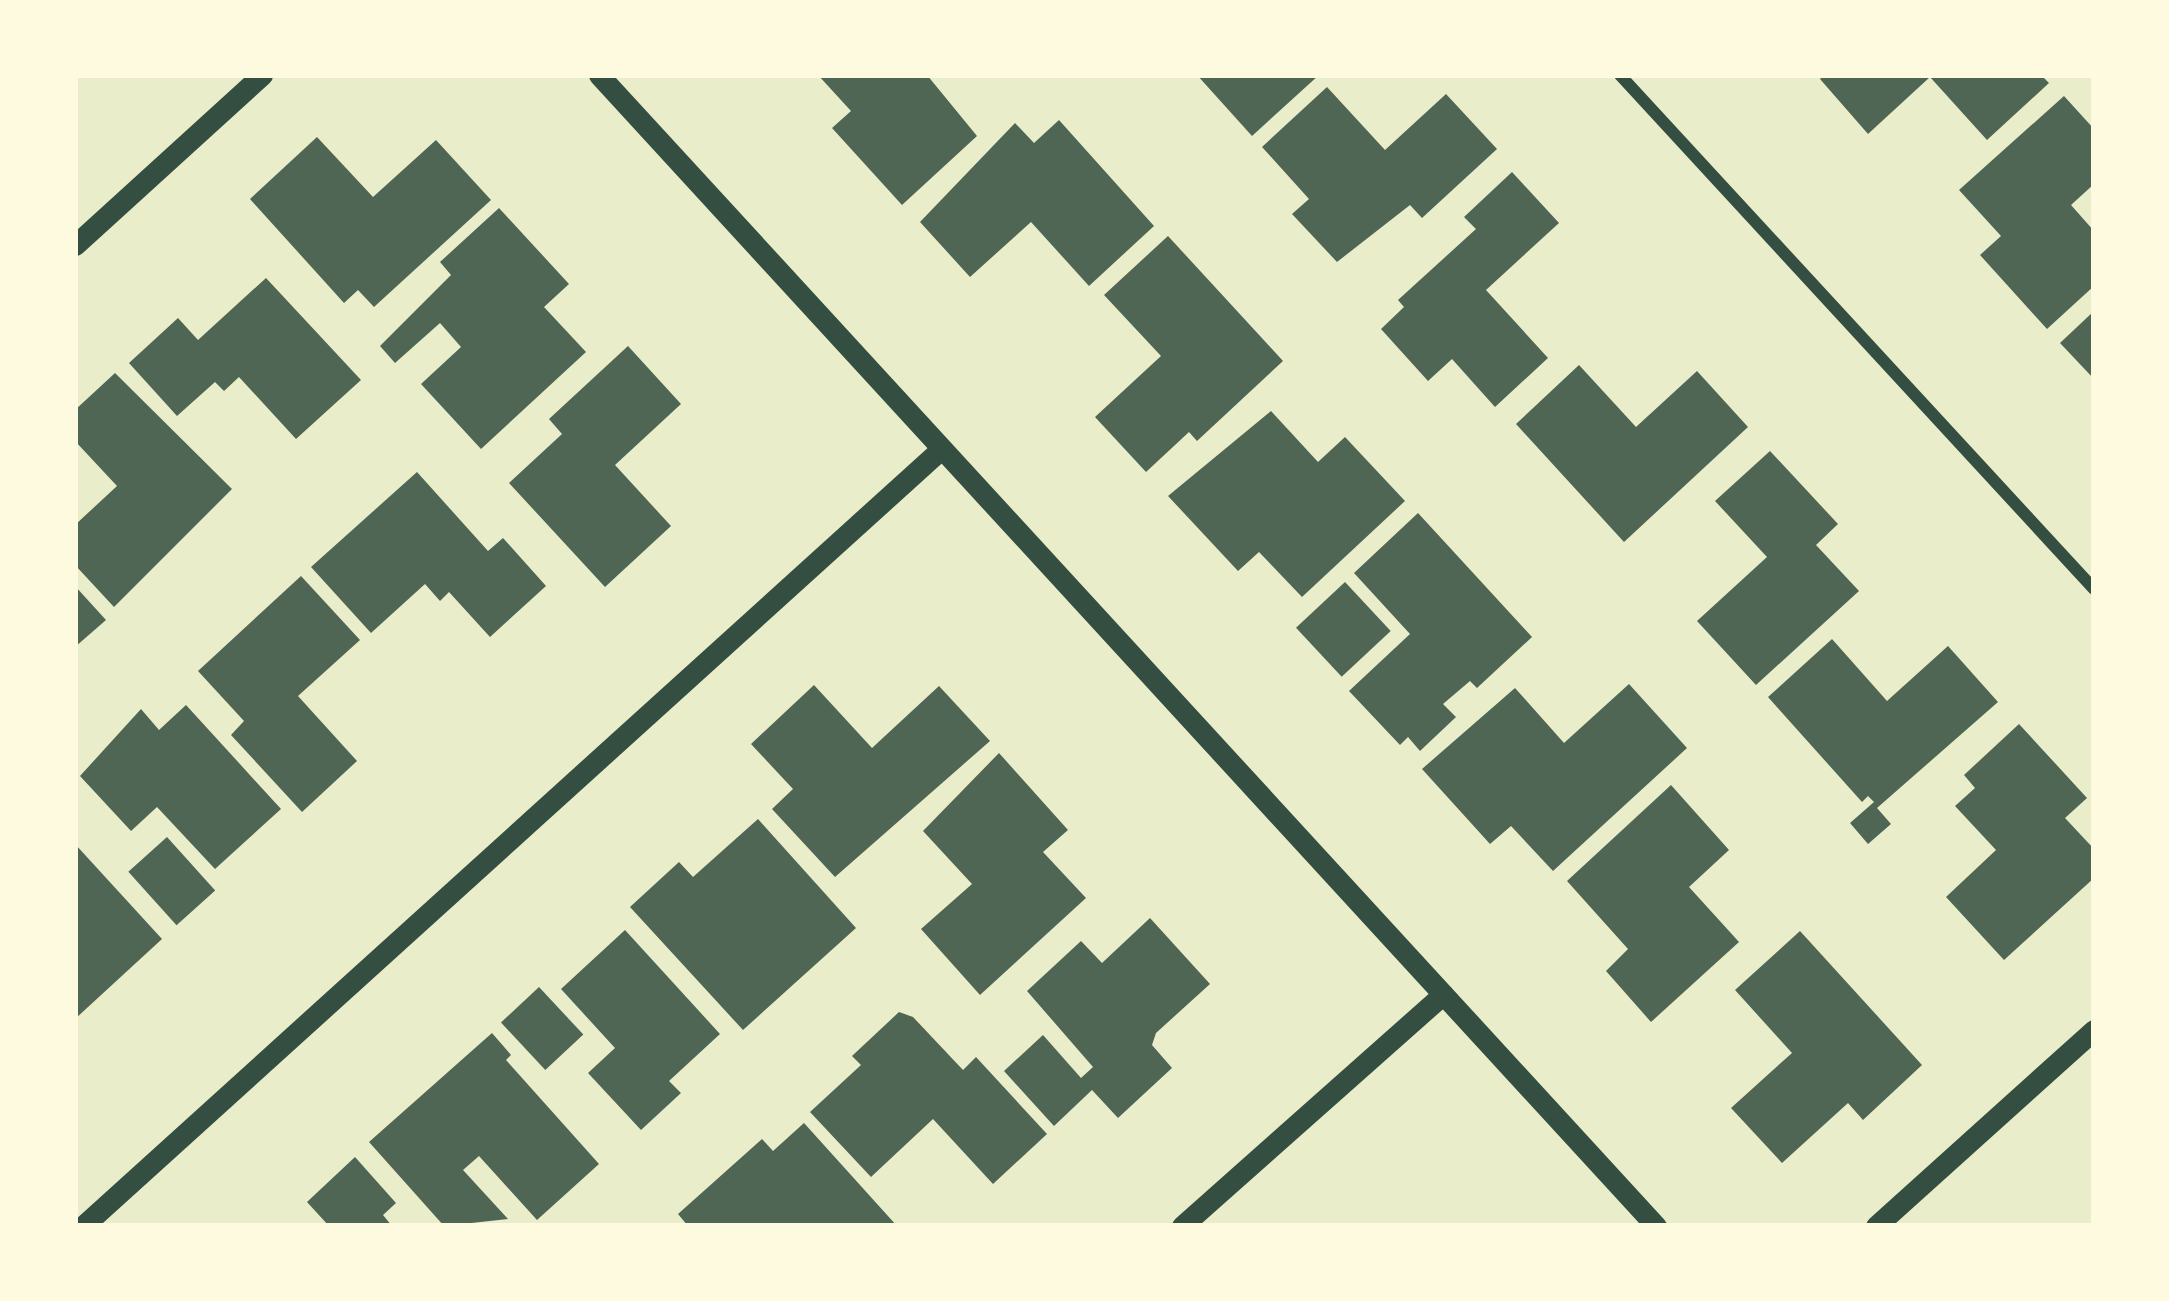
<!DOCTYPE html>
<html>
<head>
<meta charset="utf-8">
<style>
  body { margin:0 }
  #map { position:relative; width:2169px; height:1301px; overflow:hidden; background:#e9edc9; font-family:Lora,serif }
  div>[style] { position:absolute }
  .building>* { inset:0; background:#4f6655; transform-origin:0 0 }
  .minor>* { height:12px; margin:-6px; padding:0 6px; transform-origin:6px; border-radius:6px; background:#344e41 }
  .tertiary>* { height:21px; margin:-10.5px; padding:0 10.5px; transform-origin:10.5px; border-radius:10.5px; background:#344e41 }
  span { translate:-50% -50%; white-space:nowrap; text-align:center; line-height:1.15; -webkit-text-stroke:12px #fefae0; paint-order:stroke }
  .frame { position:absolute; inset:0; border:78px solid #fefae0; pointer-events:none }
</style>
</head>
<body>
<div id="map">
  <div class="building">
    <i style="clip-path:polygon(818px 75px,927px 75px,977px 136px,902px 205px,832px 128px,851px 111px)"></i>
    <i style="clip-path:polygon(1197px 75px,1319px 75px,1252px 136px)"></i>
    <i style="clip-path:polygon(1824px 75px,2041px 75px,2049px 83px,1987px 140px,1930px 77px,1868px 134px,1820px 79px)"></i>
    <i style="clip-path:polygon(1327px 87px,1385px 150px,1446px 94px,1497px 149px,1422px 218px,1410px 205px,1337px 262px,1292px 214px,1309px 199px,1262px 147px)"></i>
    <i style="clip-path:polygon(2064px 96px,2094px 129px,2094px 184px,2071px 205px,2094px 231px,2094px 286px,2047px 329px,1980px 255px,2001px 236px,1959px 190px)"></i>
    <i style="clip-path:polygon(1059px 120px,1154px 226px,1089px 286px,1031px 222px,970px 277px,920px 222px,1015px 123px,1034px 143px)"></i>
    <i style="clip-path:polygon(317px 137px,373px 197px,436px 140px,491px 200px,374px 307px,358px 290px,344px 303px,250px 199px)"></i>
    <i style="clip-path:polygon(1512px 172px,1559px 223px,1486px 290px,1548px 358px,1495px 407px,1452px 359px,1428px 381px,1381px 329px,1404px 307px,1398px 300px,1476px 229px,1464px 217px)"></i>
    <i style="clip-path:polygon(499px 208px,569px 284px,544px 307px,586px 352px,481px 449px,421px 384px,461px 347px,440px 323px,395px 363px,380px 346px,451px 275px,440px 262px)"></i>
    <i style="clip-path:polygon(1168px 236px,1283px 361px,1197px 441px,1189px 432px,1146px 472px,1095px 417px,1161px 356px,1104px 295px)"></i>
    <i style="clip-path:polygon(266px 278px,361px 380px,296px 439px,239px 377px,224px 391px,215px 382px,177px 416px,129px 363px,178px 318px,198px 340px)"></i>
    <i style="clip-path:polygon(2094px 311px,2094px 379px,2060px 343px)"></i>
    <i style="clip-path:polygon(628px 346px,681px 404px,615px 465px,671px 526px,605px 587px,509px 483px,562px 434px,549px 419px)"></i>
    <i style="clip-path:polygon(1579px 365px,1636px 427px,1697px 371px,1748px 427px,1624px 542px,1516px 424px)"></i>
    <i style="clip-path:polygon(115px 373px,232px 489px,114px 607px,75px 565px,75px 525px,117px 486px,75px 441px,75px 410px)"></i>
    <i style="clip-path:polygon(1271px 411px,1318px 462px,1345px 437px,1405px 501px,1302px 597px,1259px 552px,1238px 571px,1168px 496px)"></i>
    <i style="clip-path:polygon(1770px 451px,1838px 524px,1816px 545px,1859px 591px,1756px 685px,1697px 621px,1767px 557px,1715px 501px)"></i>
    <i style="clip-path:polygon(417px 472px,488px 551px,503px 538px,546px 586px,490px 637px,449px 592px,440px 601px,425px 584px,371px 633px,311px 567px)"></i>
    <i style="clip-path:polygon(1418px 513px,1532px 637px,1477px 688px,1470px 681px,1443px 704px,1456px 717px,1420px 751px,1408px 737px,1400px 745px,1349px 691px,1410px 634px,1354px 573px)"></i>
    <i style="clip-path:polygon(301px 576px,360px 640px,298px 696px,357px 761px,302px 812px,231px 735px,244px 721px,198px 671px)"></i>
    <i style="left:1345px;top:582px;width:67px;height:67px;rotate:47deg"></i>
    <i style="clip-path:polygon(75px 586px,106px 620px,75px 647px)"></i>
    <i style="clip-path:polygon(1832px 639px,1887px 701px,1948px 646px,1998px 702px,1877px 808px,1891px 824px,1868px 844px,1850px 823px,1874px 802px,1868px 796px,1862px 802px,1768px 697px)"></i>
    <i style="clip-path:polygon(1629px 684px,1687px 748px,1553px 871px,1511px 826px,1490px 844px,1422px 769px,1515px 688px,1564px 743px)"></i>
    <i style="clip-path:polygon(814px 685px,872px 748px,939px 686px,990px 741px,835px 877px,772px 809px,793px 789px,751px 744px)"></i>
    <i style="clip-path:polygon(186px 705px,281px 809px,215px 869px,157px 807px,131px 831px,80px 776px,141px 709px,159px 730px)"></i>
    <i style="clip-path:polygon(2019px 724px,2087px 798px,2065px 818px,2094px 849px,2094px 878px,2004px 960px,1946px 897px,1996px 850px,1955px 806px,1975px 788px,1964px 775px)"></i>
    <i style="clip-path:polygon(999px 753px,1068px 830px,1043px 852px,1086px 898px,980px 995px,921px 929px,972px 884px,923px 831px)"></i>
    <i style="clip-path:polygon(1671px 785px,1729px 850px,1689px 887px,1739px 942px,1651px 1022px,1606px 971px,1628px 949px,1567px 881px)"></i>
    <i style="clip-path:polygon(758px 819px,856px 928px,743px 1030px,630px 907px,679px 862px,693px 877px)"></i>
    <i style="left:167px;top:837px;width:72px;height:52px;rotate:48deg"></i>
    <i style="clip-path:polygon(75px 844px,162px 939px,75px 1019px)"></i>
    <i style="clip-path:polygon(1150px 918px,1210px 984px,1156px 1033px,1152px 1045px,1172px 1068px,1118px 1118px,1092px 1090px,1054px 1126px,1004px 1071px,1043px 1035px,1081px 1078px,1093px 1067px,1027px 991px,1081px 941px,1102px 963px)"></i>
    <i style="clip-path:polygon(625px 930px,720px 1034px,669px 1081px,681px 1093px,641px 1130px,588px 1073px,615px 1048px,561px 989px)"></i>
    <i style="clip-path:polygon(1800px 931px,1922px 1065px,1863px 1120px,1848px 1103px,1782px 1163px,1731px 1108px,1792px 1053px,1735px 990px)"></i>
    <i style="left:539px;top:987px;width:65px;height:52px;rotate:47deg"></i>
    <i style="clip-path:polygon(899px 1012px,913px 1017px,963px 1070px,976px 1057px,1047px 1134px,993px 1184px,933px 1119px,871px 1177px,810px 1112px,861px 1065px,852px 1056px)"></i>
    <i style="clip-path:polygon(492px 1033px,511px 1055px,506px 1060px,599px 1164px,537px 1220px,479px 1156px,463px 1170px,508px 1219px,444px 1226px,369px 1142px)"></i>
    <i style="clip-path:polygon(804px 1123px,897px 1226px,688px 1226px,678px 1214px,762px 1139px,773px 1151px)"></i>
    <i style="clip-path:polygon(355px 1157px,396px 1203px,383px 1215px,392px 1226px,329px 1226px,307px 1202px)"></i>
  </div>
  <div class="minor">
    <i style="left:1620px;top:75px;width:699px;rotate:47.32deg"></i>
  </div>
  <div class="tertiary">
    <i style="left:599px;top:75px;width:1563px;rotate:47.44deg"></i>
    <i style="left:75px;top:245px;width:253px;rotate:-42.3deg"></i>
    <i style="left:83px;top:1226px;width:1158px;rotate:-42.16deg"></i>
    <i style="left:1182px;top:1226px;width:349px;rotate:-41.6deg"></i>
    <i style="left:1876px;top:1226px;width:293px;rotate:-42deg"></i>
  </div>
  <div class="frame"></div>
</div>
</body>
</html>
